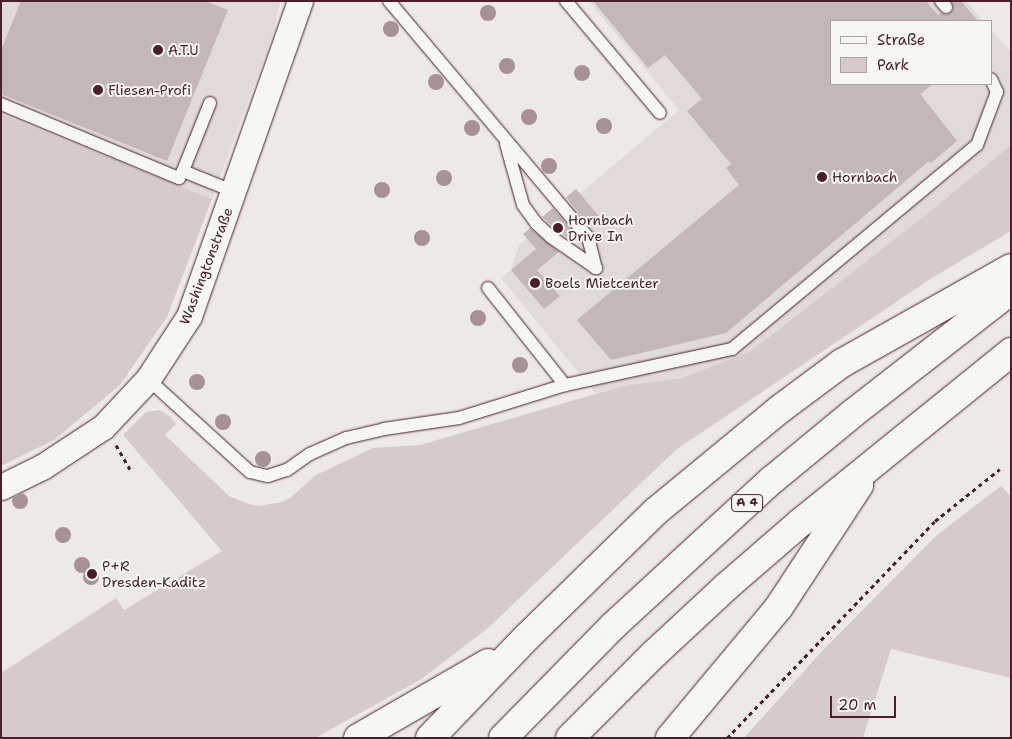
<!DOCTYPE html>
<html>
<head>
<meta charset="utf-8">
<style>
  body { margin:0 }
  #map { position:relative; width:1012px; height:739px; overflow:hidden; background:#ece9e6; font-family:"Shantell Sans",sans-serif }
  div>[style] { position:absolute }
  .built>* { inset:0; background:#e0dad8 }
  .green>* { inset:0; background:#d4cbca }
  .building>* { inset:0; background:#c4b7b7; transform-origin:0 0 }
  .path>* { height:3px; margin-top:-1.5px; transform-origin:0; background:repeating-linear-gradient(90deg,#4a1f2b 0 4px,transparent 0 8px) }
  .roads { filter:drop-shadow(0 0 1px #4a1f2b) drop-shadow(0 0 1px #4a1f2b) }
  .service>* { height:12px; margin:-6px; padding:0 6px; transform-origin:6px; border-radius:6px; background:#f6f6f2 }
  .minor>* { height:25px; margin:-12.5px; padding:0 12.5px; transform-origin:12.5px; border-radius:12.5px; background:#f6f6f2 }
  .motorway>* { height:28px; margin:-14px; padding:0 14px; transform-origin:14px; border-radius:14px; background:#f6f6f2 }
  .trees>* { width:16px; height:16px; margin:-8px; border-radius:50%; background:#a69295 }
  .dots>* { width:14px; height:14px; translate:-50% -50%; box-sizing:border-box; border:2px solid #f6f6f2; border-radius:50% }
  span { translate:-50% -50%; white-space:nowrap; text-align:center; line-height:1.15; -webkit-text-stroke:4px #f6f6f2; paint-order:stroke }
  .shield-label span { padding:1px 4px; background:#f6f6f2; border:1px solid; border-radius:4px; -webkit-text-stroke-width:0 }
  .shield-label { font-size:12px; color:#4a1f2b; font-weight:700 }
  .poi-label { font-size:14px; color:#4a1f2b }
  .left { translate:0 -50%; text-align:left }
  .street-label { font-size:14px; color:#4a1f2b }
  .frame { position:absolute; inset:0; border:2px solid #4a1f2b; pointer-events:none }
  .legend { position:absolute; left:830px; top:20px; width:162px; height:65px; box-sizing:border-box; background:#f6f6f2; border:1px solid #b1a0a2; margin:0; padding:6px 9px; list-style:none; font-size:15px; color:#4a1f2b }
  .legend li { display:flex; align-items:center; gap:10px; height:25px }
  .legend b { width:25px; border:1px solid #b1a0a2 }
  .scale { position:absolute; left:830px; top:696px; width:66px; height:22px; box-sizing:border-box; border:2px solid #4a1f2b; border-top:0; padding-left:6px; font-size:15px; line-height:18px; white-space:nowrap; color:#4a1f2b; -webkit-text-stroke:4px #f6f6f2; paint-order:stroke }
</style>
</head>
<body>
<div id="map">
  <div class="built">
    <i style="clip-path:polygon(1px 1px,280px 1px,273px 34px,212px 199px,1px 114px)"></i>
    <i style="clip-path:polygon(589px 1px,966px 1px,983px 21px,831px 21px,831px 84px,991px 84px,991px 30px,1011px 52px,1011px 145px,923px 217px,751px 351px,682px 378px,623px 386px,595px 393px,501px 278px,511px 270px,519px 245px,679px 110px)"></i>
  </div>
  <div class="green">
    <i style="clip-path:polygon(1px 114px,212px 199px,167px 317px,120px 385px,54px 440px,1px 466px)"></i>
    <i style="clip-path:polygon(1011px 145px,1011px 231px,932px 278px,677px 449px,488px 628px,420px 680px,315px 738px,1px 738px,1px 673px,116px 598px,124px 610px,222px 551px,123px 435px,146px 412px,159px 410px,170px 416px,176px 424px,165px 435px,229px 496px,249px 504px,259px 506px,282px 502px,290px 498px,316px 475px,373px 448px,420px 445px,623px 386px,682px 378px,751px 351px,923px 217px)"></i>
    <i style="clip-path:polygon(1001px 486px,1011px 497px,1011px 678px,891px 649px,863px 738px,744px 738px,823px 650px,937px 535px)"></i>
  </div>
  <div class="building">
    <i style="clip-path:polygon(21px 1px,205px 1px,228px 10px,167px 161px,1px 94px,1px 50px)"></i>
    <i style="clip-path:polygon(593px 1px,926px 1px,938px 15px,940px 13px,947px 15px,953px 10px,952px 2px,961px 1px,978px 21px,831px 21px,831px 84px,933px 84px,920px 94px,957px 141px,931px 163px,929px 161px,726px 333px,611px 360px,577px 320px,739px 185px,726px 168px,731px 164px,687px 111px,702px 99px,665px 55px,648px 68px)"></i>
    <i style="left:576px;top:189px;width:38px;height:13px;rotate:50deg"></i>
    <i style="clip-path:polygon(553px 208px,577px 237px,572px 241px,542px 217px)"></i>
    <i style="clip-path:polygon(530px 228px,559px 252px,537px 270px,560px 296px,544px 309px,511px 270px,536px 249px,523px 234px)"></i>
  </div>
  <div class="path">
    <i style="left:116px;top:445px;width:28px;rotate:60deg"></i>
    <i style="left:727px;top:738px;width:301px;rotate:-46.2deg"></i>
    <i style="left:935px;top:521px;width:83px;rotate:-38.7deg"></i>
  </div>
  <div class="roads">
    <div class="service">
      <i style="left:389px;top:1px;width:309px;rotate:49.9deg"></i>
      <i style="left:588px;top:237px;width:32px;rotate:76deg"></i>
      <i style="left:566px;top:1px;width:146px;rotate:50deg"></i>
      <i style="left:941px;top:1px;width:8px;rotate:50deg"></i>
      <i style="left:210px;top:103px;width:73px;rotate:111.7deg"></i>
      <i style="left:183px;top:171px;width:56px;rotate:22deg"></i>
      <i style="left:1px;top:104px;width:193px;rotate:22.6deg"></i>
      <i style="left:179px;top:178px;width:8px;rotate:-60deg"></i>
      <i style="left:506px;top:144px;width:63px;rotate:74.4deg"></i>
      <i style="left:523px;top:205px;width:22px;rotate:54deg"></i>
      <i style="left:536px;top:223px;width:21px;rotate:43deg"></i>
      <i style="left:551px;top:237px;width:55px;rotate:34.6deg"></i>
      <i style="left:488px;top:288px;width:124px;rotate:51.6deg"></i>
      <i style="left:148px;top:379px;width:138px;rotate:42.4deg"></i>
      <i style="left:250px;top:472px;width:18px;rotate:13deg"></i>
      <i style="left:268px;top:476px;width:20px;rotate:-18deg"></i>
      <i style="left:287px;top:470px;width:28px;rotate:-35deg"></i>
      <i style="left:310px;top:454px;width:39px;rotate:-24deg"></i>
      <i style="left:346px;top:438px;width:39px;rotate:-13deg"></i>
      <i style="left:384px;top:429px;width:76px;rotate:-8.3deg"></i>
      <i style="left:459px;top:418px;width:111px;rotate:-17.3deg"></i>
      <i style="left:565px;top:385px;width:171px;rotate:-12.2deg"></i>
      <i style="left:732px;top:349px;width:319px;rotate:-39.8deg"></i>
      <i style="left:977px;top:145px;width:57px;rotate:-69.3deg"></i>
      <i style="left:997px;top:92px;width:14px;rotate:-115deg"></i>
    </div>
    <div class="minor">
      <i style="left:1px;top:487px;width:46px;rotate:-26deg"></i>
      <i style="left:42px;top:467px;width:73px;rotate:-33.3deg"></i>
      <i style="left:103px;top:427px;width:66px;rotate:-46.8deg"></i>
      <i style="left:148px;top:379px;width:75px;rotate:-56.9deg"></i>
      <i style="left:189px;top:316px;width:334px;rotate:-70.6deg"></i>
    </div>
    <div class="motorway">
      <i style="left:358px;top:738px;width:150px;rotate:-30deg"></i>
      <i style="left:430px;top:738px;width:140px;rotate:-46.2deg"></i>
      <i style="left:527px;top:637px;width:179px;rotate:-44.3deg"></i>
      <i style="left:655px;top:512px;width:162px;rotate:-39.5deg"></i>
      <i style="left:780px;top:409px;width:77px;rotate:-36.6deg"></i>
      <i style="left:842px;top:363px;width:194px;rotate:-29.3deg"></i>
      <i style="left:503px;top:738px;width:157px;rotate:-45.5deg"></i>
      <i style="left:613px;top:626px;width:216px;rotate:-42.6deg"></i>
      <i style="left:772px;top:480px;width:104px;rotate:-39.5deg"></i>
      <i style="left:852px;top:414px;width:202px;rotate:-37.9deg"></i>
      <i style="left:570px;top:738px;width:119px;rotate:-45deg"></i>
      <i style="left:654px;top:654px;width:98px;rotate:-42.9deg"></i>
      <i style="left:726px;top:587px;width:98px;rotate:-40.9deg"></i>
      <i style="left:800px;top:523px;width:272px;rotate:-39deg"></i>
      <i style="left:670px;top:738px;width:170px;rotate:-50.2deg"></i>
      <i style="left:779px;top:607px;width:146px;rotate:-56.7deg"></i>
    </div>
  </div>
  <div class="trees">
    <i style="left:488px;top:13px"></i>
    <i style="left:391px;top:29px"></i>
    <i style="left:507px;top:66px"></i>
    <i style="left:582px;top:73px"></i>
    <i style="left:436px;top:82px"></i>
    <i style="left:529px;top:117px"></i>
    <i style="left:604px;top:126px"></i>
    <i style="left:472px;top:128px"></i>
    <i style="left:549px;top:166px"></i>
    <i style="left:444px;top:178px"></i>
    <i style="left:382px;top:190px"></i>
    <i style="left:422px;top:238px"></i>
    <i style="left:478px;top:318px"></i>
    <i style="left:520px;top:365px"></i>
    <i style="left:197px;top:382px"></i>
    <i style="left:223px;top:422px"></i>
    <i style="left:263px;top:459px"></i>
    <i style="left:20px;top:501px"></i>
    <i style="left:63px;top:535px"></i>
    <i style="left:82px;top:565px"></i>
    <i style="left:91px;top:577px"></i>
  </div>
  <div class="dots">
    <i style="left:158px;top:50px;background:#4a1f2b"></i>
    <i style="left:98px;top:90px;background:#4a1f2b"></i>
    <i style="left:822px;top:177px;background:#4a1f2b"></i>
    <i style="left:558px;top:228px;background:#4a1f2b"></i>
    <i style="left:535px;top:283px;background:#4a1f2b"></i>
    <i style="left:92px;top:574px;background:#4a1f2b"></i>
  </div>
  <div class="shield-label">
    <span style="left:747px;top:503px">A 4</span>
  </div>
  <div class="poi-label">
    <span class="left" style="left:168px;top:50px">A.T.U</span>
    <span class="left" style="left:108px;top:90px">Fliesen-Profi</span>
    <span class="left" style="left:832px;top:177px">Hornbach</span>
    <span class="left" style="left:568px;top:228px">Hornbach<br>Drive In</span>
    <span class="left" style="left:545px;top:283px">Boels Mietcenter</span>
    <span class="left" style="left:102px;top:574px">P+R<br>Dresden-Kaditz</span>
  </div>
  <div class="street-label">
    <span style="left:206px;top:266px;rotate:-69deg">Washingtonstraße</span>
  </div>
  <div class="frame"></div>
  <ul class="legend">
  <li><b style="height:6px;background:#f6f6f2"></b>Straße</li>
  <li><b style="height:14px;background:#d4cbca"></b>Park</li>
  </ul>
  <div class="scale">20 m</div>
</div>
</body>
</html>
